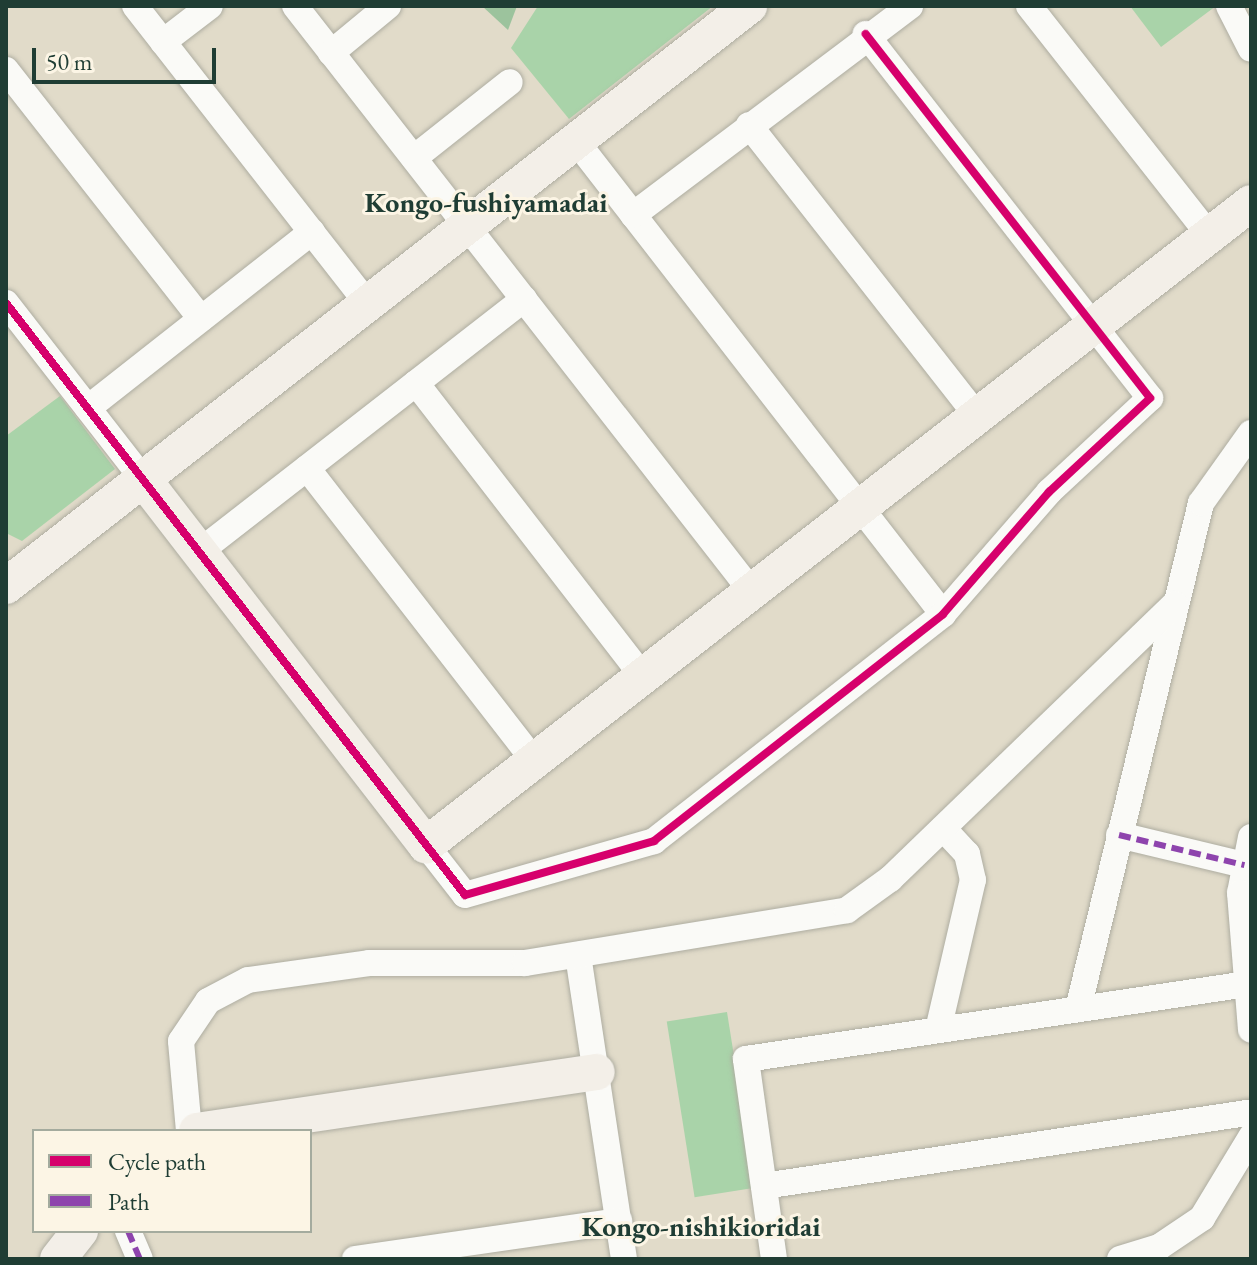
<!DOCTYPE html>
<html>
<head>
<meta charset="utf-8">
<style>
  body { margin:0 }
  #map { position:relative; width:1257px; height:1265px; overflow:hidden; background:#e1dbc9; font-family:"EB Garamond",serif }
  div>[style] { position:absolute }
  .green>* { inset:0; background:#a9d3a9; transform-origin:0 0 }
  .forest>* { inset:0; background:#9cc39d }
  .roads { filter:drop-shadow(0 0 2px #aeada1) drop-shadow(0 0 2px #aeada1) }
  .street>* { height:26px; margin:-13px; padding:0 13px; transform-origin:13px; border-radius:13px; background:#fafaf7 }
  .secondary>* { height:36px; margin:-18px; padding:0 18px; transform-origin:18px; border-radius:18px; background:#f3efe8 }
  .quiet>* { height:6px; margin-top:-3px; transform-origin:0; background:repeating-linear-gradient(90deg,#8e44ad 0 12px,transparent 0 18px) }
  .cycleway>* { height:8px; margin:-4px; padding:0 4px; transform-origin:4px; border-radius:4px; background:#d6006c }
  span { translate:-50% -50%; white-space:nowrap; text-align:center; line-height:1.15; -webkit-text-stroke:6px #fcf5e5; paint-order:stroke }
  .neighbourhood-label { font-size:28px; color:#1f3d34; font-weight:700 }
  .frame { position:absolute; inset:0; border:8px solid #1f3d34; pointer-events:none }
  .legend { position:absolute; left:32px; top:1129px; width:280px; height:104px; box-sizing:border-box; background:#fcf5e5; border:2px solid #a4ab9e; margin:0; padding:10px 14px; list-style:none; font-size:24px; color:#1f3d34 }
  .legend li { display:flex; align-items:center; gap:16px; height:40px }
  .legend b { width:40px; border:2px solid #a4ab9e }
  .scale { position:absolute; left:32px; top:48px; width:184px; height:36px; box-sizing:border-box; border:4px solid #1f3d34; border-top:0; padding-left:10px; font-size:24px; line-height:28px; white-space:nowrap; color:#1f3d34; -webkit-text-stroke:6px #fcf5e5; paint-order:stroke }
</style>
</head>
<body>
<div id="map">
  <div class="green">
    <i style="clip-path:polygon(538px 6px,713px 6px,569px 119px,511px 48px)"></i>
    <i style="clip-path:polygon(1130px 6px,1216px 6px,1161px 47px)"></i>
    <i style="clip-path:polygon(60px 396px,115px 469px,22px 541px,6px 533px,6px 436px)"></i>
    <i style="left:727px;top:1012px;width:178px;height:61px;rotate:81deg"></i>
  </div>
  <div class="forest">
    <i style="clip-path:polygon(482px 6px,517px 6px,508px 30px)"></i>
  </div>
  <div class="roads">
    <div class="street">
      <i style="left:135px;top:6px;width:378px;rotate:52deg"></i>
      <i style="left:295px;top:6px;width:745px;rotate:52.04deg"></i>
      <i style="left:1029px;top:6px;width:291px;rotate:51.8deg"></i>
      <i style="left:1229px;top:6px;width:48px;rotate:62.9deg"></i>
      <i style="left:163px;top:42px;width:59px;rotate:-37.5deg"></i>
      <i style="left:331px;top:53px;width:74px;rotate:-39.5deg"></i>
      <i style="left:6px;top:70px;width:316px;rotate:51.9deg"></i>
      <i style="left:749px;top:125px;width:371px;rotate:51.9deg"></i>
      <i style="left:576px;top:141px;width:599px;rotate:52.19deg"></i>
      <i style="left:414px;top:158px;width:122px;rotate:-38.4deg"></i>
      <i style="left:633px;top:215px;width:347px;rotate:-37deg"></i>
      <i style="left:6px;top:303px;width:223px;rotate:52.1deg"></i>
      <i style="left:416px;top:383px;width:371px;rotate:52.3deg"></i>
      <i style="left:88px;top:408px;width:285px;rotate:-38.2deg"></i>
      <i style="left:307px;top:468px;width:371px;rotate:52.2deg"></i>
      <i style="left:199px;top:552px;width:412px;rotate:-37.9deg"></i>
      <i style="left:1119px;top:835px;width:129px;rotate:13.5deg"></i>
      <i style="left:1251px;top:837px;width:57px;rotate:101.1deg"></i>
      <i style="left:1240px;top:893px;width:137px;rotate:85.4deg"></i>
      <i style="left:426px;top:845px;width:63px;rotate:52deg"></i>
      <i style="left:465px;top:895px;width:197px;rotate:-15.9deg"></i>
      <i style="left:654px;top:841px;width:367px;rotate:-38.1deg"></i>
      <i style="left:943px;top:614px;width:162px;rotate:-49deg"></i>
      <i style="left:1049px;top:492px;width:138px;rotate:-42.9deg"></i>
      <i style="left:1150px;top:398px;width:462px;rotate:-128deg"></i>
      <i style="left:578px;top:955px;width:307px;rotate:81.4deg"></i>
      <i style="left:1078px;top:1009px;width:521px;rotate:-76.34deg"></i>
      <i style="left:1201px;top:503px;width:86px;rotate:-54.5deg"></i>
      <i style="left:938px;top:1030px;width:154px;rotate:-76.9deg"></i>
      <i style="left:973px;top:880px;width:27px;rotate:-103deg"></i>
      <i style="left:967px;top:854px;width:35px;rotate:-133deg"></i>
      <i style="left:189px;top:1131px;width:90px;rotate:-95.1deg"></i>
      <i style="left:181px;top:1041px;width:48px;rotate:-56deg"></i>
      <i style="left:208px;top:1001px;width:45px;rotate:-27.7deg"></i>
      <i style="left:248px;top:980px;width:122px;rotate:-8deg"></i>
      <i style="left:369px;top:963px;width:156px"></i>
      <i style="left:525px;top:963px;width:326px;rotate:-9.3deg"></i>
      <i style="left:847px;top:910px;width:53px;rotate:-35.8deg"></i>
      <i style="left:890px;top:879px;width:396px;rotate:-44deg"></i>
      <i style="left:764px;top:1186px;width:493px;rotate:-8.6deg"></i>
      <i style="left:128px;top:1231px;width:30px;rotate:67deg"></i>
      <i style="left:355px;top:1259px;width:267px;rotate:-8.2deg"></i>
      <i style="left:774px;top:1259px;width:202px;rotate:-98deg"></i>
      <i style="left:746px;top:1059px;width:507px;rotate:-8.51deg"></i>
      <i style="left:1120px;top:1259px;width:41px;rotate:-17.1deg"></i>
      <i style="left:1159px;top:1247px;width:52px;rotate:-34deg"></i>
      <i style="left:1202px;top:1218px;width:95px;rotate:-58.8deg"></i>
    </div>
    <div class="secondary">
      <i style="left:143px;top:479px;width:463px;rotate:52.3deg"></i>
      <i style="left:426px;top:845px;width:1045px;rotate:-37.89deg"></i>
      <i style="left:6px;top:586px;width:943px;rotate:-37.98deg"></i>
      <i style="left:197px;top:1131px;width:404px;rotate:-8.4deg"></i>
      <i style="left:58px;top:1259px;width:36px;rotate:-52deg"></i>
    </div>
  </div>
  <div class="quiet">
    <i style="left:1119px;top:835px;width:129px;rotate:13.5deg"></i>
    <i style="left:128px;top:1231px;width:30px;rotate:67deg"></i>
  </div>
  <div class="cycleway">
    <i style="left:6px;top:303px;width:749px;rotate:52.21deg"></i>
    <i style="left:465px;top:895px;width:197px;rotate:-15.9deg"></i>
    <i style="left:654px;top:841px;width:367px;rotate:-38.1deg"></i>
    <i style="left:943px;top:614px;width:162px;rotate:-49deg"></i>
    <i style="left:1049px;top:492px;width:138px;rotate:-42.9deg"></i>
    <i style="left:1150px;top:398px;width:462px;rotate:-128deg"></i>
  </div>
  <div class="neighbourhood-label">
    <span style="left:486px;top:202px">Kongo-fushiyamadai</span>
    <span style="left:701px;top:1226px">Kongo-nishikioridai</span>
  </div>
  <div class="frame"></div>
  <ul class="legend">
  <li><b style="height:10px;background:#d6006c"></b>Cycle path</li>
  <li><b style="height:10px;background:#8e44ad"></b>Path</li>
  </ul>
  <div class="scale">50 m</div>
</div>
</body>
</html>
